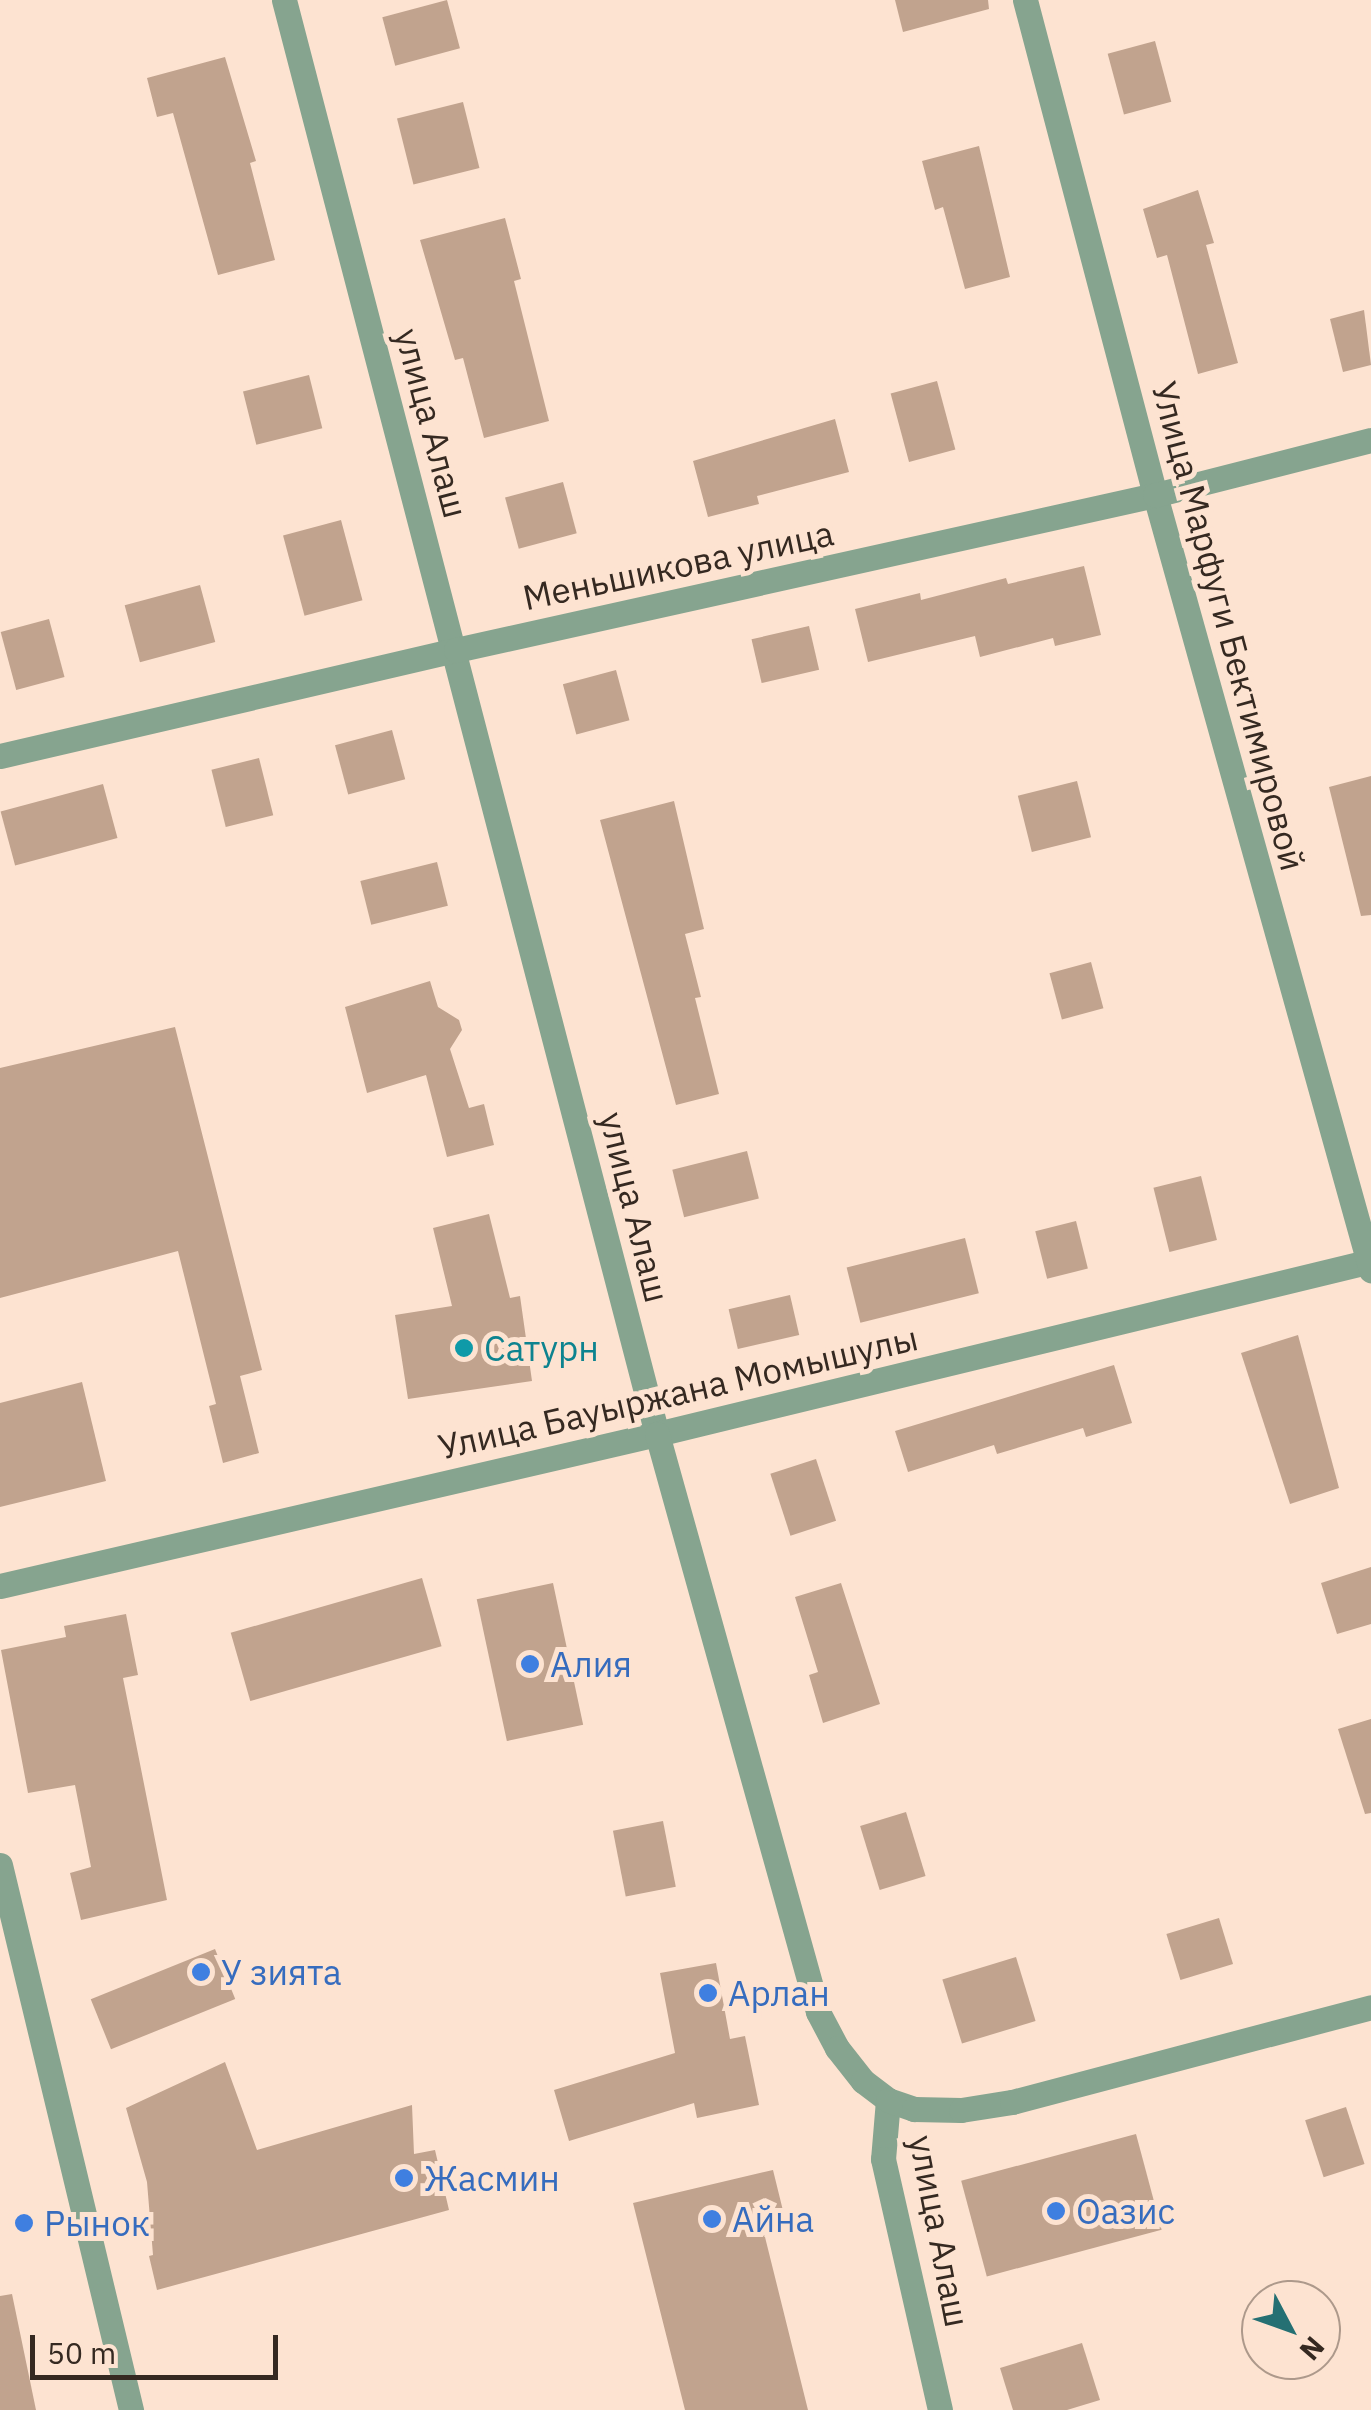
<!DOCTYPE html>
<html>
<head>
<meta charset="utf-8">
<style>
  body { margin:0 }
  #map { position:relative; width:1371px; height:2410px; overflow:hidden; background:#fde3d1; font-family:"IBM Plex Sans",sans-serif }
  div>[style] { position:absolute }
  .building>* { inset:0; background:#c1a38e; transform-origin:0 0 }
  .minor>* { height:25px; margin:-12.5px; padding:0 12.5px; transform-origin:12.5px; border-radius:12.5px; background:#86a48f }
  .tertiary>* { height:25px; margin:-12.5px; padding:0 12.5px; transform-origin:12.5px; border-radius:12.5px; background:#86a48f }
  .dots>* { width:28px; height:28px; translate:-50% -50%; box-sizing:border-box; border:5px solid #fde3d1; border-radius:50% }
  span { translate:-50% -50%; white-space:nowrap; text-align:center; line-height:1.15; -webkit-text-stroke:10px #fde3d1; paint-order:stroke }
  .street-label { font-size:35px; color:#352921 }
  .culture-label { font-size:35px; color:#0d838f }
  .left { translate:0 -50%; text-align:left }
  .shop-label { font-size:35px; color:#366cbe }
  .north { position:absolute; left:1241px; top:2280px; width:100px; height:100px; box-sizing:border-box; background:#fde3d1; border:2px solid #ad998b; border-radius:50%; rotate:131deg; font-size:28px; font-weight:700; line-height:40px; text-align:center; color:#352921 }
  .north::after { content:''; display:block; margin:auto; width:35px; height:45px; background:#257073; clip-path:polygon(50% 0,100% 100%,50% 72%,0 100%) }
  .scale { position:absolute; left:30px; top:2335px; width:248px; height:45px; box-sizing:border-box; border:5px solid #352921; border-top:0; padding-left:12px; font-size:30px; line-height:35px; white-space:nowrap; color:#352921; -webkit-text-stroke:8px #fde3d1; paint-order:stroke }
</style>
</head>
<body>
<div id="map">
  <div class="building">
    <i style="left:447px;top:0;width:50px;height:67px;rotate:75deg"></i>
    <i style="clip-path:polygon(895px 0,988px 0,989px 9px,903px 32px)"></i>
    <i style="left:1155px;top:41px;width:63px;height:49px;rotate:75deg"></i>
    <i style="clip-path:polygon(225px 57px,256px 161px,250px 163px,275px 260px,218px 275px,173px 113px,157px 117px,147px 78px)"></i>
    <i style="left:463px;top:102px;width:68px;height:68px;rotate:76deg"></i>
    <i style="clip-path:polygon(979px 146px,1010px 277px,965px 289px,943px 207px,935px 210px,922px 161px)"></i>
    <i style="clip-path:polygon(1198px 190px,1214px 243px,1206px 245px,1238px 363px,1198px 374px,1167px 255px,1157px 258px,1143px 209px)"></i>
    <i style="clip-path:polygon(505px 218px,521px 279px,514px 281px,549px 421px,484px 438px,463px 358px,455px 360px,420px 240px)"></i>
    <i style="clip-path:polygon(1364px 310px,1371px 365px,1343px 372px,1330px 319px)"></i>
    <i style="left:309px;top:375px;width:55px;height:68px;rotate:76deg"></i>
    <i style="left:937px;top:381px;width:71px;height:48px;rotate:75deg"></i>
    <i style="clip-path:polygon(835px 419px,849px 472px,757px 496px,759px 504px,708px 517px,693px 461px)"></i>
    <i style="left:563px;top:482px;width:53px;height:60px;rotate:75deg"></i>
    <i style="left:341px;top:520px;width:83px;height:60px;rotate:75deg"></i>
    <i style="clip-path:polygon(1084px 566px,1101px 635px,1055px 646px,1053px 638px,980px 657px,975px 636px,868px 662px,855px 609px,920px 593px,921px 600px,1006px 578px,1008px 584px)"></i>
    <i style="left:200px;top:585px;width:59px;height:78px;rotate:75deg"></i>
    <i style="left:49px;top:619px;width:60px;height:50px;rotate:75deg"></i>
    <i style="left:809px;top:626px;width:45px;height:59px;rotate:77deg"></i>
    <i style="left:616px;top:670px;width:52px;height:55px;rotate:75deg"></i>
    <i style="left:392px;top:730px;width:51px;height:59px;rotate:75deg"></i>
    <i style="left:259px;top:758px;width:59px;height:49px;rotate:76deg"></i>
    <i style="clip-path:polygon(1371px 776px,1371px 915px,1361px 916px,1329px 787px)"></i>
    <i style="left:1077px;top:781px;width:58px;height:61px;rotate:76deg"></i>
    <i style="left:103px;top:784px;width:56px;height:106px;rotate:75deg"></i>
    <i style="clip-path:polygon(674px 801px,704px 929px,685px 934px,701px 997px,695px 998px,719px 1094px,676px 1105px,600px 820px)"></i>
    <i style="left:437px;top:862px;width:45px;height:79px;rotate:76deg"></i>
    <i style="left:1091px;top:962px;width:48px;height:43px;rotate:75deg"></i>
    <i style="clip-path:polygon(430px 981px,438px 1007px,459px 1020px,462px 1030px,450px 1049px,469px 1108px,484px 1104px,494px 1145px,447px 1157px,426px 1075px,367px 1093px,345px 1007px)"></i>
    <i style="clip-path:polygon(175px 1027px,262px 1370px,240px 1376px,259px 1453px,223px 1463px,209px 1406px,216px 1404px,178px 1251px,0 1298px,0 1068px)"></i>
    <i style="left:747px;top:1151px;width:49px;height:77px;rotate:76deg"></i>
    <i style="left:1201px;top:1176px;width:66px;height:49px;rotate:76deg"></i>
    <i style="clip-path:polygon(489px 1214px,510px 1298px,520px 1296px,532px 1381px,408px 1399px,395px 1315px,452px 1306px,433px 1228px)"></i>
    <i style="left:1076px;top:1221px;width:49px;height:42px;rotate:76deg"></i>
    <i style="left:965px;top:1238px;width:57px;height:122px;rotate:76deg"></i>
    <i style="left:790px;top:1295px;width:41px;height:63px;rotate:77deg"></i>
    <i style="clip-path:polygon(1298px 1335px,1339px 1488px,1290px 1504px,1241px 1353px)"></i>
    <i style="clip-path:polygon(1114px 1365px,1132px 1423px,1086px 1437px,1083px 1428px,997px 1454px,994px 1445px,908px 1472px,895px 1431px)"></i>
    <i style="clip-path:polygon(82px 1382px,106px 1481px,0 1507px,0 1403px)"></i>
    <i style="left:816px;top:1459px;width:65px;height:48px;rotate:72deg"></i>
    <i style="clip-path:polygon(1371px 1567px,1371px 1624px,1337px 1634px,1321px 1583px)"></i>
    <i style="left:422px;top:1578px;width:71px;height:199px;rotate:74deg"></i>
    <i style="left:553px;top:1583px;width:145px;height:78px;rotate:78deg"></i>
    <i style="clip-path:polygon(841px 1583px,880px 1704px,823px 1723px,809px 1675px,818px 1672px,795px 1597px)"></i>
    <i style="clip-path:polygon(126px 1614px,138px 1675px,123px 1678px,167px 1900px,81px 1920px,70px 1873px,91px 1867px,75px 1785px,28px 1793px,1px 1650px,66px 1637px,64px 1626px)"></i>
    <i style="clip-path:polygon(1371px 1719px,1371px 1813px,1365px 1814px,1338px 1729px)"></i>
    <i style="left:906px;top:1812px;width:67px;height:48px;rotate:73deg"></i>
    <i style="left:663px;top:1821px;width:67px;height:51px;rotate:79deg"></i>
    <i style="left:1219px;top:1918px;width:48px;height:55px;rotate:73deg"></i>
    <i style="left:215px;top:1949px;width:54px;height:134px;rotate:68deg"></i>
    <i style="left:1016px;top:1957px;width:67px;height:77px;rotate:73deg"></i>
    <i style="clip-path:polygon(716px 1963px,730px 2039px,745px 2036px,759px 2105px,697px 2118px,694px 2103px,569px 2141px,554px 2090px,675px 2053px,660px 1973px)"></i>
    <i style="clip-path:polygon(225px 2062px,257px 2150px,412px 2105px,414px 2154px,435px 2150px,449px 2210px,157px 2290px,149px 2256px,153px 2255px,147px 2182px,126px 2108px)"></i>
    <i style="left:1346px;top:2107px;width:60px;height:43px;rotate:72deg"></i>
    <i style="left:1136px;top:2134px;width:99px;height:181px;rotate:75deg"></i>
    <i style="clip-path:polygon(773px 2170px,788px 2231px,765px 2237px,808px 2410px,685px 2410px,633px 2203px)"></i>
    <i style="clip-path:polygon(12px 2294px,36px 2410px,0 2410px,0 2296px)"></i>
    <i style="clip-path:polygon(1082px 2343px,1100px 2400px,1067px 2410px,1013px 2410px,1000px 2368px)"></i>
  </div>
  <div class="minor">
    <i style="left:284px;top:0;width:1482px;rotate:75.42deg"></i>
    <i style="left:657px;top:1434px;width:735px;rotate:-13.62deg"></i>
    <i style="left:1025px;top:0;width:512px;rotate:75.28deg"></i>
    <i style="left:1155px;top:495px;width:805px;rotate:74.43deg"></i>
    <i style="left:0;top:756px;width:468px;rotate:-13.1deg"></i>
    <i style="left:456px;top:650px;width:716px;rotate:-12.5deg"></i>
    <i style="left:1155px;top:495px;width:223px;rotate:-14.3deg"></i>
    <i style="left:0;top:1865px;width:561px;rotate:76.48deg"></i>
    <i style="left:888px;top:2100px;width:59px;rotate:94.8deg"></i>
    <i style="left:883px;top:2159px;width:257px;rotate:77.2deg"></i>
  </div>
  <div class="tertiary">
    <i style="left:0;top:1586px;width:674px;rotate:-13.03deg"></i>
    <i style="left:657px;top:1434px;width:600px;rotate:74.43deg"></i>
    <i style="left:818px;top:2012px;width:41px;rotate:62.2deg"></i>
    <i style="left:837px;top:2048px;width:42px;rotate:51.8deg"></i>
    <i style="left:863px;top:2081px;width:31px;rotate:37deg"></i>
    <i style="left:888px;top:2100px;width:28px;rotate:19deg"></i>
    <i style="left:914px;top:2109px;width:47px;rotate:1.2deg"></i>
    <i style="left:961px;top:2110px;width:52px;rotate:-8.9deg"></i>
    <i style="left:1012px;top:2102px;width:371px;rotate:-14.8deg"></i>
  </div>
  <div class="dots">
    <i style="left:464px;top:1348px;background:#0f9aa8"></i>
    <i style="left:530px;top:1664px;background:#3f7fe0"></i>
    <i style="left:201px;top:1972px;background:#3f7fe0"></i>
    <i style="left:708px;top:1993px;background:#3f7fe0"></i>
    <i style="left:404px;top:2178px;background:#3f7fe0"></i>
    <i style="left:1056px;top:2211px;background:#3f7fe0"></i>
    <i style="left:712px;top:2219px;background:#3f7fe0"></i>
    <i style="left:24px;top:2223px;background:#3f7fe0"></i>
  </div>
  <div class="street-label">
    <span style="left:432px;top:423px;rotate:75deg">улица Алаш</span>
    <span style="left:678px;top:565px;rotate:-12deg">Меньшикова улица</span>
    <span style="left:1229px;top:626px;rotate:75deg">Улица Марфуги Бектимировой</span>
    <span style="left:635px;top:1207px;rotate:76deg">улица Алаш</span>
    <span style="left:678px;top:1392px;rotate:-13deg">Улица Бауыржана Момышулы</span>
    <span style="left:940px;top:2231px;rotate:79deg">улица Алаш</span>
  </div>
  <div class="culture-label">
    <span class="left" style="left:484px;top:1348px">Сатурн</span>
  </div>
  <div class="shop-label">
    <span class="left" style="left:550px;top:1664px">Алия</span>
    <span class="left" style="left:221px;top:1972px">У зията</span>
    <span class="left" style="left:728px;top:1993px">Арлан</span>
    <span class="left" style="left:424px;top:2178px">Жасмин</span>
    <span class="left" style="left:1076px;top:2211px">Оазис</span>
    <span class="left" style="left:732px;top:2219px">Айна</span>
    <span class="left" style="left:44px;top:2223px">Рынок</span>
  </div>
  <div class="north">N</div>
  <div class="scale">50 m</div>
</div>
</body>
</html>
